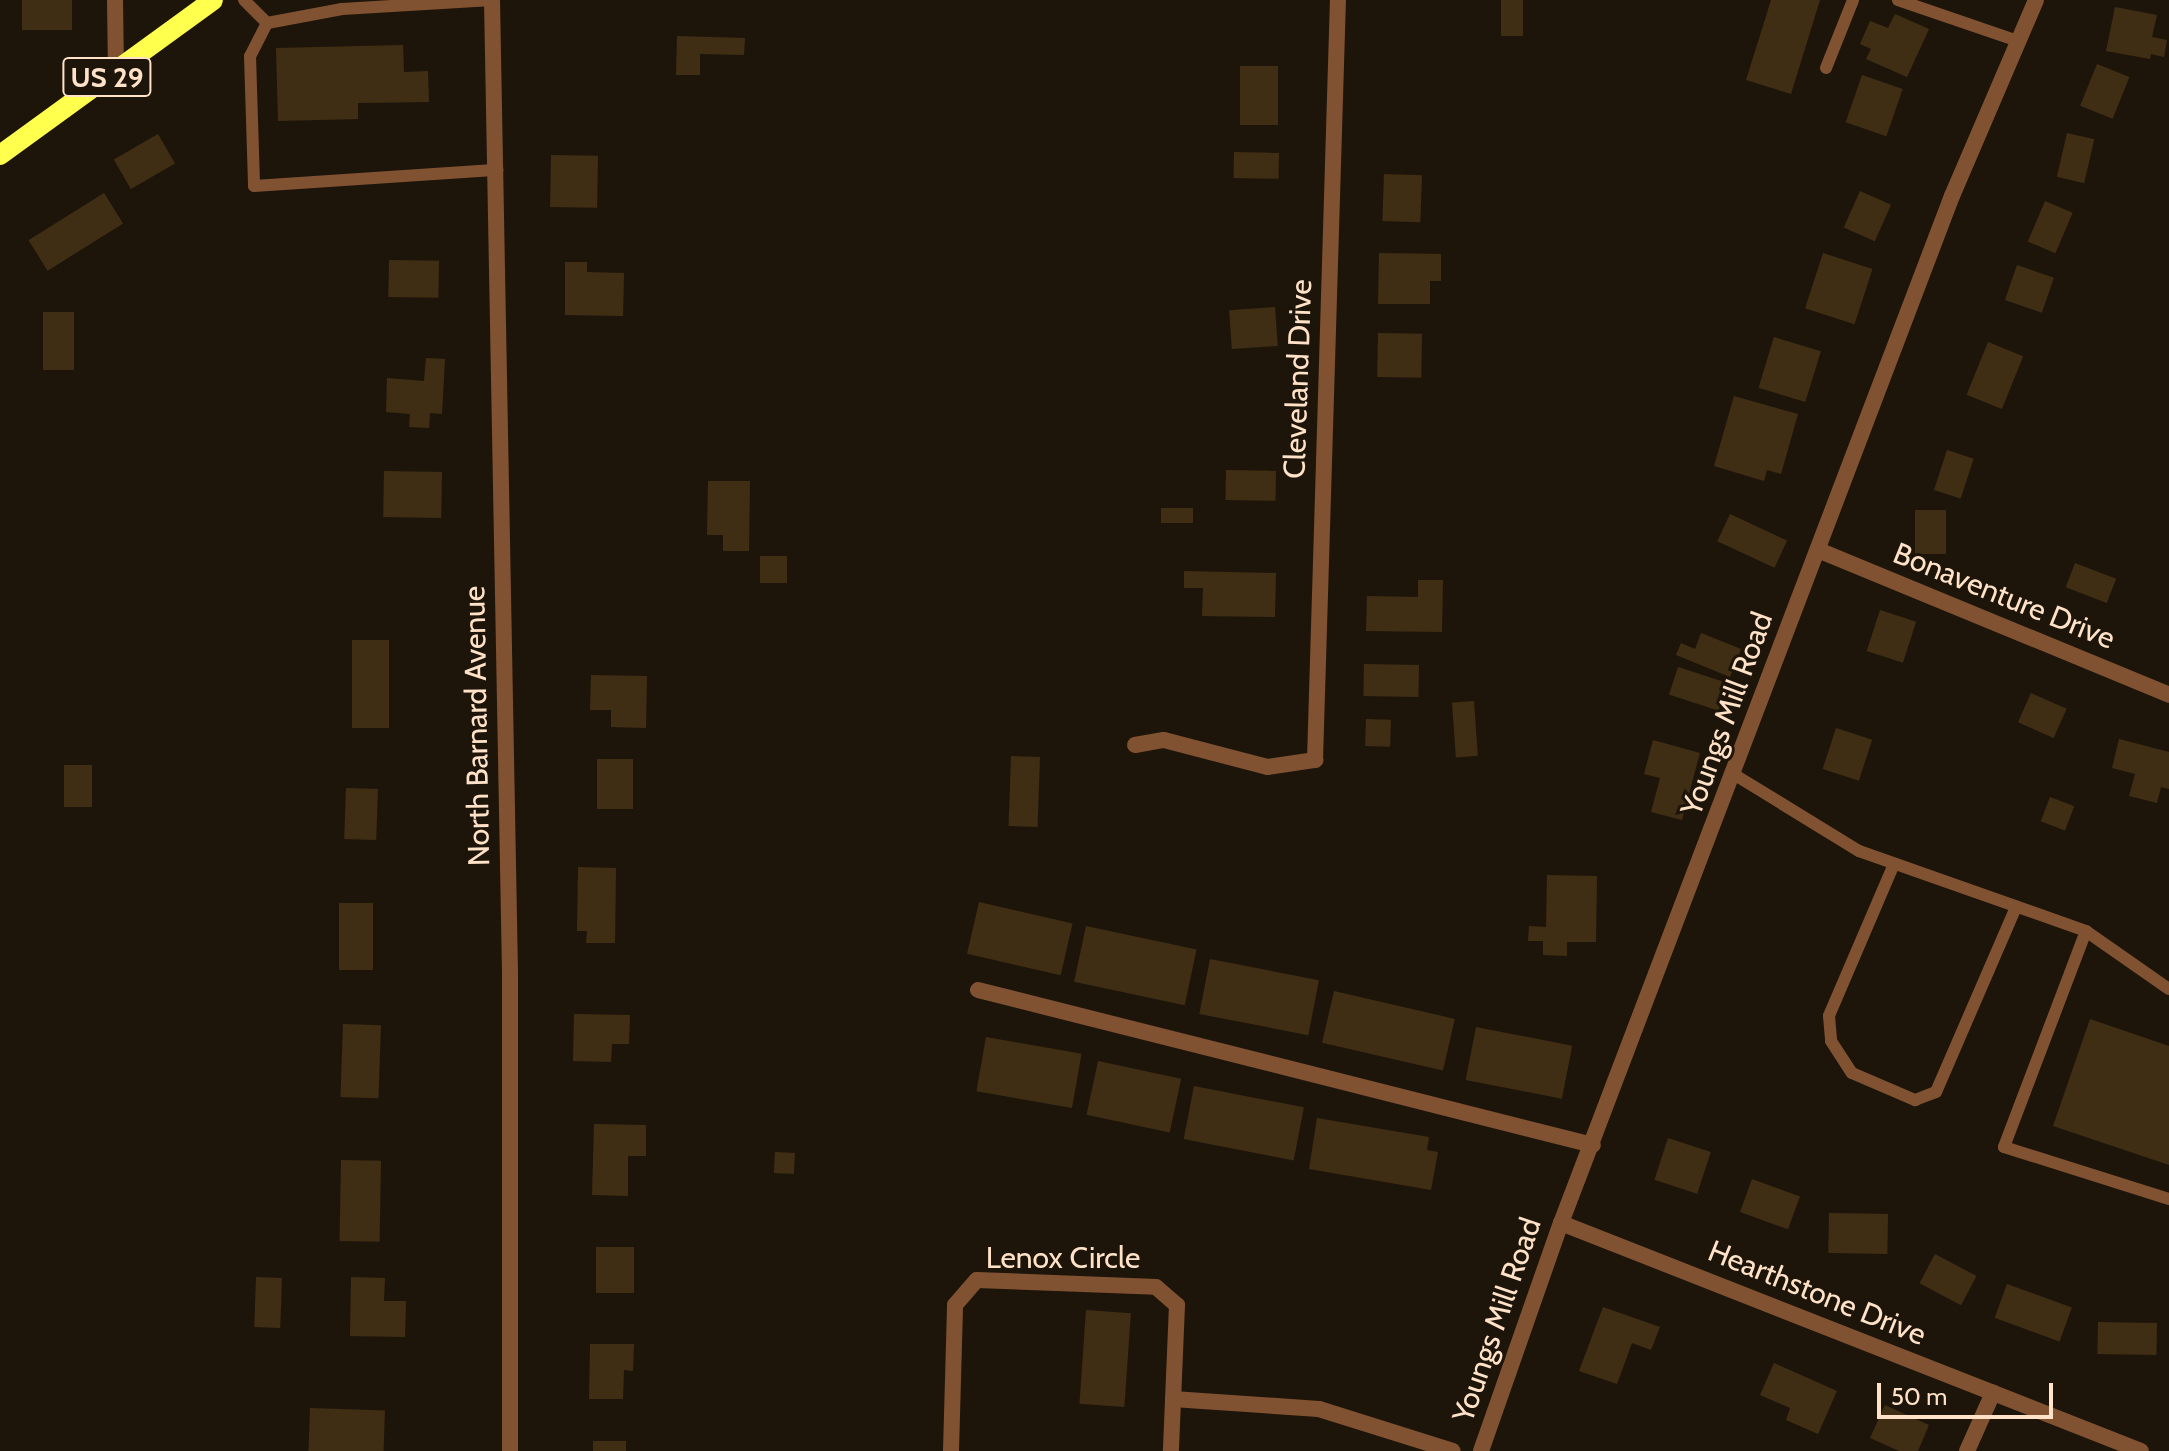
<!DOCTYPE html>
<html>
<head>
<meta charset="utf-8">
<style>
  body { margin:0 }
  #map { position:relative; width:2169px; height:1451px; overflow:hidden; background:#1e150a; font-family:Cabin,sans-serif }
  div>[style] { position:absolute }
  .building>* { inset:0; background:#402e14; transform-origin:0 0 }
  .service>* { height:12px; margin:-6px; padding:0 6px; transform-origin:6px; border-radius:6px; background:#815231 }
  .minor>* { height:16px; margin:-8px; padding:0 8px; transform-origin:8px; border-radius:8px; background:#815231 }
  .tertiary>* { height:16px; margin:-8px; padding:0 8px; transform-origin:8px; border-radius:8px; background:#815231 }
  .primary>* { height:20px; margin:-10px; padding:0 10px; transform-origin:10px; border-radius:10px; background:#ffff4e }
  span { translate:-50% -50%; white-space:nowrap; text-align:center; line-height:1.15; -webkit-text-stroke:6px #1e150a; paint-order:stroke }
  .shield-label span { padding:2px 6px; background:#1e150a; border:2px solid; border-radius:6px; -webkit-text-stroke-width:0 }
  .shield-label { font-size:28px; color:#ffe2c7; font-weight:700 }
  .street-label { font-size:30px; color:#ffe2c7 }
  .scale { position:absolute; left:1877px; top:1383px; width:176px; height:36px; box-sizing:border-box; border:4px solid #ffe2c7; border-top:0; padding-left:10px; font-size:24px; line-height:28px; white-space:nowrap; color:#ffe2c7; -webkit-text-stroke:6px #1e150a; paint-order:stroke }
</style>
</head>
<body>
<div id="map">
  <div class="building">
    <i style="left:22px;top:0;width:50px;height:30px"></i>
    <i style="left:1501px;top:0;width:22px;height:36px"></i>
    <i style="clip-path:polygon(1771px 0,1820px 0,1791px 94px,1746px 80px)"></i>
    <i style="clip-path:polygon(2115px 7px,2157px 15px,2152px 37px,2167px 40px,2164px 57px,2151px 54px,2150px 59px,2106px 51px)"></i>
    <i style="clip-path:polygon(1895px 14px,1929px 29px,1907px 77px,1866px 59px,1871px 49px,1860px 44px,1870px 21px,1888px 28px)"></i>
    <i style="clip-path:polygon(677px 36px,745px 38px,744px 55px,700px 54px,700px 75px,676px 75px)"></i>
    <i style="clip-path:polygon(403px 45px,404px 72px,428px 71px,429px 102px,358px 103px,358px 119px,278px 121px,276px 48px)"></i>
    <i style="left:2097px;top:64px;width:35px;height:45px;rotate:22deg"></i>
    <i style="left:1240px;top:66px;width:38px;height:59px"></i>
    <i style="left:1862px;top:75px;width:43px;height:50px;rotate:19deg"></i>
    <i style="left:2067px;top:133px;width:28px;height:45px;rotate:13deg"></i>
    <i style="left:158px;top:134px;width:34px;height:51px;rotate:60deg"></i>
    <i style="left:1234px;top:152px;width:45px;height:26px;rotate:1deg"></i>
    <i style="left:551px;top:155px;width:47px;height:52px;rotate:1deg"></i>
    <i style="left:1384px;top:174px;width:38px;height:47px;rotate:2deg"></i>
    <i style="left:1860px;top:191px;width:34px;height:40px;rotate:24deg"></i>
    <i style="left:104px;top:193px;width:36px;height:89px;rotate:58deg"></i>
    <i style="left:2045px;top:201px;width:30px;height:44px;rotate:23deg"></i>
    <i style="clip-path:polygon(1379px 253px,1441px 254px,1441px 281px,1430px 281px,1430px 304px,1378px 304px)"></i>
    <i style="left:1823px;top:253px;width:52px;height:58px;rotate:18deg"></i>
    <i style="left:389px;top:260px;width:50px;height:37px;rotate:1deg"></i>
    <i style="clip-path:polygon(565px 262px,587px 262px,587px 272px,624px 273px,623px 316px,565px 315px)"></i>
    <i style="left:2017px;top:265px;width:39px;height:37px;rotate:19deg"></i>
    <i style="left:1275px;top:307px;width:39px;height:46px;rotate:86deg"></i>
    <i style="left:43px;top:312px;width:31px;height:58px"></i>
    <i style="left:1378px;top:333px;width:44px;height:44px;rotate:1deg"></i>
    <i style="left:1774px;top:337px;width:49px;height:53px;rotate:17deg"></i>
    <i style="left:1988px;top:342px;width:38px;height:57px;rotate:22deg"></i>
    <i style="clip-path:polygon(426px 358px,445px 359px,442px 414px,430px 413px,429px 428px,409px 427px,410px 414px,386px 412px,387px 378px,424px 381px)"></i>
    <i style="clip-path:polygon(1734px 396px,1798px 414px,1781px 474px,1767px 470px,1764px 481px,1714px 466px)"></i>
    <i style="left:1947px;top:450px;width:28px;height:42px;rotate:18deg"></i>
    <i style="left:1226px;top:470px;width:50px;height:30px;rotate:1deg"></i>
    <i style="left:384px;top:471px;width:58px;height:46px;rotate:1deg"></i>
    <i style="clip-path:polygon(708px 481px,750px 481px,749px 551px,723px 551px,723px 535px,707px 535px)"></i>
    <i style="left:1161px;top:508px;width:32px;height:15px"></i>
    <i style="left:1915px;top:510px;width:31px;height:44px"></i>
    <i style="left:1730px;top:514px;width:63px;height:30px;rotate:25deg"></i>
    <i style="left:760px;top:556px;width:27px;height:27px"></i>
    <i style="left:2075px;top:563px;width:44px;height:26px;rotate:21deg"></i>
    <i style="clip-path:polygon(1184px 571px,1276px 573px,1275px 617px,1202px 616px,1203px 588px,1184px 588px)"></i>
    <i style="clip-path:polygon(1418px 580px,1443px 580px,1442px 632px,1366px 631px,1367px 596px,1418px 597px)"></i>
    <i style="left:1880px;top:610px;width:38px;height:43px;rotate:18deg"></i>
    <i style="clip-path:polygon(1701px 633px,1741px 649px,1730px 677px,1676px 655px,1681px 643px,1695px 649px)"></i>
    <i style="left:352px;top:640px;width:37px;height:88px"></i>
    <i style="left:1364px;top:664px;width:55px;height:32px;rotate:1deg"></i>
    <i style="left:1678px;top:667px;width:52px;height:29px;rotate:18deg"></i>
    <i style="clip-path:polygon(591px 675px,647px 676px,646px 728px,611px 727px,611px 710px,590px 710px)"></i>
    <i style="left:2031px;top:693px;width:39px;height:32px;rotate:24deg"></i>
    <i style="left:1474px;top:701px;width:55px;height:22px;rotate:86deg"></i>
    <i style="left:1366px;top:719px;width:25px;height:27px;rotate:2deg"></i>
    <i style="left:1836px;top:728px;width:38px;height:43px;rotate:18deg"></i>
    <i style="clip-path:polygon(2119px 739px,2169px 752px,2169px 789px,2161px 787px,2157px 803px,2129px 796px,2135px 774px,2112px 768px)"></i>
    <i style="clip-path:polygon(1653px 740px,1700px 753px,1682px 820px,1651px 812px,1660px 778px,1644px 774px)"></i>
    <i style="left:1011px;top:756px;width:29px;height:70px;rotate:2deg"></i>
    <i style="left:597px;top:759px;width:36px;height:50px"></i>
    <i style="left:64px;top:765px;width:28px;height:42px"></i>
    <i style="left:346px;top:788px;width:32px;height:51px;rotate:2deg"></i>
    <i style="left:2050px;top:797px;width:26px;height:26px;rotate:21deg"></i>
    <i style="clip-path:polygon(578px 867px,616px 868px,615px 943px,586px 943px,587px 931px,577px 931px)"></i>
    <i style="clip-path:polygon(1547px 875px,1597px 876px,1596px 942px,1567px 942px,1567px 956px,1543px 955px,1543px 941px,1528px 941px,1529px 926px,1546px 927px)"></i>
    <i style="left:979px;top:902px;width:96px;height:53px;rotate:13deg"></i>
    <i style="left:339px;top:903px;width:34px;height:67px"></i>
    <i style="left:1086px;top:926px;width:113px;height:57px;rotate:12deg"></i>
    <i style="left:1210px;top:959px;width:111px;height:56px;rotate:11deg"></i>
    <i style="left:1334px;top:991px;width:124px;height:53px;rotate:13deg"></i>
    <i style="clip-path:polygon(574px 1014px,630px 1015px,629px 1044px,612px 1044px,611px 1062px,573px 1061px)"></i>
    <i style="clip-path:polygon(2090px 1019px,2169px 1046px,2169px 1165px,2053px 1126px)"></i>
    <i style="left:343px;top:1024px;width:38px;height:73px;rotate:2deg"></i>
    <i style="left:1476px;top:1027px;width:98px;height:54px;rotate:11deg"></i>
    <i style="left:986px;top:1037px;width:97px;height:55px;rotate:10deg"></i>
    <i style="left:1098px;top:1061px;width:85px;height:55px;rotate:12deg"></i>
    <i style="left:1194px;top:1086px;width:112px;height:54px;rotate:11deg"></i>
    <i style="clip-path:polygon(1317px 1118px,1429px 1137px,1427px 1150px,1438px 1152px,1431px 1190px,1309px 1169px)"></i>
    <i style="clip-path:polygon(594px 1124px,646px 1125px,646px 1156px,628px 1156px,628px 1196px,592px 1195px)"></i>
    <i style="left:1668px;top:1138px;width:45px;height:44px;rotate:18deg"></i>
    <i style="left:775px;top:1152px;width:20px;height:21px;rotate:3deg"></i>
    <i style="left:341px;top:1160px;width:40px;height:81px;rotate:1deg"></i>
    <i style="left:1752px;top:1179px;width:51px;height:35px;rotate:20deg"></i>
    <i style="left:1829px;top:1213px;width:59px;height:40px;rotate:1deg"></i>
    <i style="left:596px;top:1247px;width:38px;height:46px"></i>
    <i style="left:1935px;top:1254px;width:47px;height:33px;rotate:28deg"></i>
    <i style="left:256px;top:1277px;width:26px;height:50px;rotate:2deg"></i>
    <i style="clip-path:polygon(351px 1277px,385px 1278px,384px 1301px,406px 1301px,405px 1337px,350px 1336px)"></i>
    <i style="left:2007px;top:1284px;width:69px;height:36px;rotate:20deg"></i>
    <i style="clip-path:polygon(1603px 1307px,1660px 1327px,1651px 1350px,1632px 1343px,1617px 1384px,1579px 1371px)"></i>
    <i style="left:1086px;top:1310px;width:45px;height:94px;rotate:4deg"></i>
    <i style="left:2098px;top:1322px;width:59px;height:32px;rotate:1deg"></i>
    <i style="clip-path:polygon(590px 1344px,634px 1344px,633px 1371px,624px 1370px,623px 1399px,589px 1399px)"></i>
    <i style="clip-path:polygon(1774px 1363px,1837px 1391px,1818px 1434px,1786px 1420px,1790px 1408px,1760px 1395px)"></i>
    <i style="clip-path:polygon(1885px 1405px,1929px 1425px,1918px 1451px,1899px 1451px,1870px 1438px)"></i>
    <i style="left:310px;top:1408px;width:75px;height:43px;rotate:2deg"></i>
    <i style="left:593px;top:1441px;width:33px;height:10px"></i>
  </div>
  <div class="service">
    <i style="left:244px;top:0;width:33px;rotate:45deg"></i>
    <i style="left:492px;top:0;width:150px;rotate:176.6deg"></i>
    <i style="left:342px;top:9px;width:76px;rotate:169.4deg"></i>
    <i style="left:267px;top:23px;width:37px;rotate:117deg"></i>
    <i style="left:250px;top:56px;width:130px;rotate:88.2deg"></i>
    <i style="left:254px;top:186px;width:244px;rotate:-3.8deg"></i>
    <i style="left:1898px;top:0;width:127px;rotate:18.9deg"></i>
    <i style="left:1826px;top:68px;width:73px;rotate:-68.3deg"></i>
    <i style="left:1735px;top:775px;width:145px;rotate:31.5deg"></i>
    <i style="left:1859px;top:851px;width:241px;rotate:19.4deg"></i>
    <i style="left:1894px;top:864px;width:165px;rotate:113.2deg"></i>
    <i style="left:1829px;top:1016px;width:25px;rotate:85deg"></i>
    <i style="left:1831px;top:1041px;width:38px;rotate:57deg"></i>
    <i style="left:1852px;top:1073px;width:69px;rotate:23.2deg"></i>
    <i style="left:1915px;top:1100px;width:22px;rotate:-21deg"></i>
    <i style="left:1936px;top:1092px;width:202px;rotate:-66.6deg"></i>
    <i style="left:2169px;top:989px;width:101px;rotate:-145.1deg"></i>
    <i style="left:2086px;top:931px;width:231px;rotate:110.8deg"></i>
    <i style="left:2004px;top:1147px;width:173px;rotate:17.5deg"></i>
  </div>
  <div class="minor">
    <i style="left:115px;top:0;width:71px;rotate:89.2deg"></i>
    <i style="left:492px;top:0;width:972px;rotate:88.94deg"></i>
    <i style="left:510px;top:972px;width:479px;rotate:90deg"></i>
    <i style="left:1818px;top:550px;width:380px;rotate:22.4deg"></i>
    <i style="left:1135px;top:745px;width:29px;rotate:-10deg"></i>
    <i style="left:1164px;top:740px;width:107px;rotate:14.6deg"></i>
    <i style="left:1268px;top:767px;width:48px;rotate:-8.5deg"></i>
    <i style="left:1315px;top:760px;width:760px;rotate:-88.27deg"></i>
    <i style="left:978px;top:990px;width:634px;rotate:14.15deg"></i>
    <i style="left:1561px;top:1223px;width:623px;rotate:21.46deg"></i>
    <i style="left:1173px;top:1399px;width:146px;rotate:3.9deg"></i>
    <i style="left:1319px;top:1409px;width:140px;rotate:17.4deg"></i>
    <i style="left:951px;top:1451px;width:146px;rotate:-88.4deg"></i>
    <i style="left:955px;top:1305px;width:33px;rotate:-49deg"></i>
    <i style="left:977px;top:1280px;width:179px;rotate:2.2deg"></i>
    <i style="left:1156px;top:1287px;width:28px;rotate:41deg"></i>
    <i style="left:1177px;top:1305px;width:146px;rotate:92.4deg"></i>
    <i style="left:1967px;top:1451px;width:64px;rotate:-65.9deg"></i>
  </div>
  <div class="tertiary">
    <i style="left:1481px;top:1451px;width:242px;rotate:-70.7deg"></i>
    <i style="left:1561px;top:1223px;width:1099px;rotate:-69.16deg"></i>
    <i style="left:1952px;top:196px;width:213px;rotate:-66.8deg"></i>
  </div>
  <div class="primary">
    <i style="left:0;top:155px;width:263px;rotate:-36deg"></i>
  </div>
  <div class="shield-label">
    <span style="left:107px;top:77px">US 29</span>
  </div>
  <div class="street-label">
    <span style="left:1298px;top:379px;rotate:-88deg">Cleveland Drive</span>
    <span style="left:2004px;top:596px;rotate:22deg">Bonaventure Drive</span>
    <span style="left:1727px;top:714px;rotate:-70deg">Youngs Mill Road</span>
    <span style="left:477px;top:726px;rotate:-91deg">North Barnard Avenue</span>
    <span style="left:1063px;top:1258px">Lenox Circle</span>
    <span style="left:1817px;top:1293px;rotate:22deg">Hearthstone Drive</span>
    <span style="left:1497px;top:1320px;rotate:-71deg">Youngs Mill Road</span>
  </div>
  <div class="scale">50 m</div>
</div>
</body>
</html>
